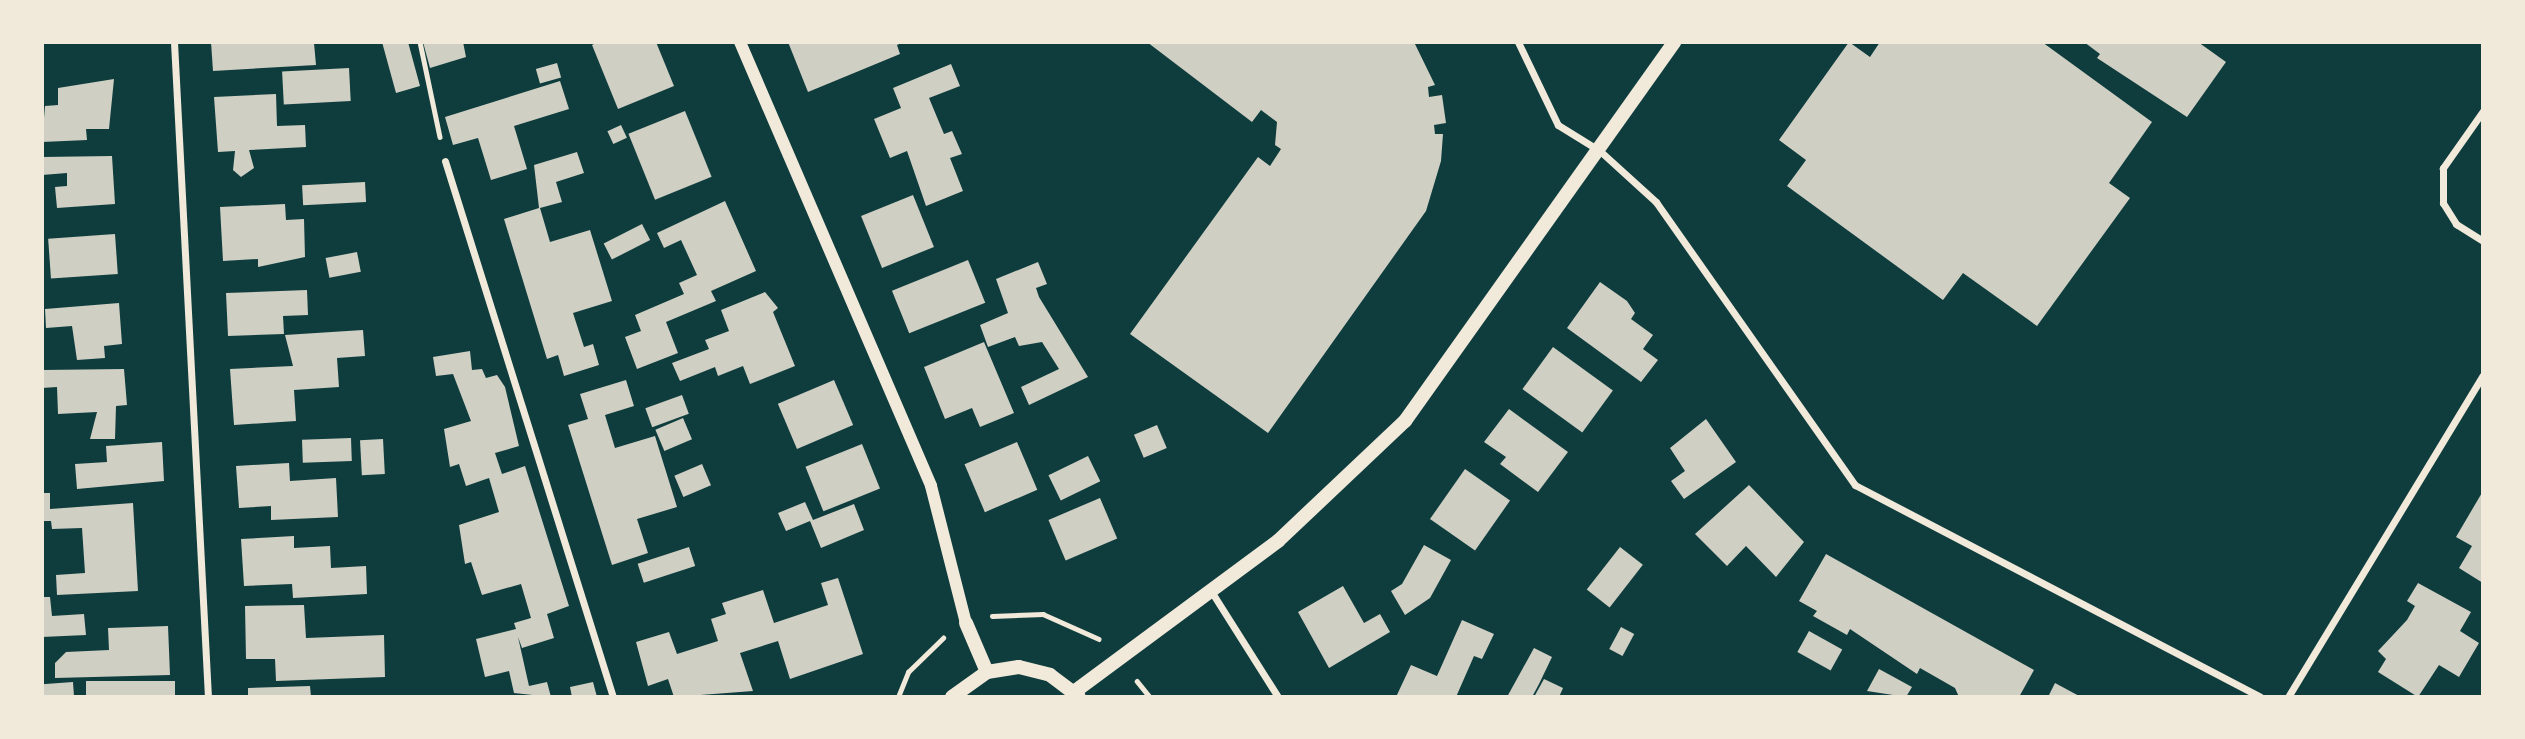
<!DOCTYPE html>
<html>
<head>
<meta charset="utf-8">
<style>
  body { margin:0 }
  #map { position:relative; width:2525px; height:739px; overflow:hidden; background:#0f3d3e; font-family:"Alegreya Sans",sans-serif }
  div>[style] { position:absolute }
  .building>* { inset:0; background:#cfcfc3; transform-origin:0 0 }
  .path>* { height:4.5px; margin:-2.25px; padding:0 2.25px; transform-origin:2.25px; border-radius:2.25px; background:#f1e9da }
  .minor>* { height:7px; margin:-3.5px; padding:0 3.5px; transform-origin:3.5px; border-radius:3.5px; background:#f1e9da }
  .tertiary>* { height:12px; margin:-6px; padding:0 6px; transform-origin:6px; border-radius:6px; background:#f1e9da }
  .secondary>* { height:14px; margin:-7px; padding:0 7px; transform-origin:7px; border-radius:7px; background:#f1e9da }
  span { translate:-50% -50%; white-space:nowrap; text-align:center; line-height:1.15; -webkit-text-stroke:5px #f1e9da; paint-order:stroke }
  .frame { position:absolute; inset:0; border:44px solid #f1e9da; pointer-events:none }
</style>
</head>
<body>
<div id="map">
  <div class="building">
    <i style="clip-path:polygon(211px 42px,314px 43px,316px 65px,213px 71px)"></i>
    <i style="clip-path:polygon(382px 42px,408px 42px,420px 86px,396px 93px)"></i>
    <i style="clip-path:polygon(423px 42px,463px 42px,466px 57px,430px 68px)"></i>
    <i style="clip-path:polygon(598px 42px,656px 42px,674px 86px,618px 109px,592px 45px)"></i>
    <i style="clip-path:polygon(788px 42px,903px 42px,897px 45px,900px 54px,808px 92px)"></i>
    <i style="clip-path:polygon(1147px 42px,1414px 42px,1435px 85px,1428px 87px,1429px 97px,1442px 95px,1446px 123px,1434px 125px,1435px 134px,1443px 134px,1441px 161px,1426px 211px,1268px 433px,1130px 334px,1258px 157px,1270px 166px,1281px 149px,1275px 145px,1277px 122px,1261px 110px,1252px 122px)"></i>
    <i style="clip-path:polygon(1849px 42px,1870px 57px,1880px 42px,2042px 42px,2152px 122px,2109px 183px,2130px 198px,2037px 326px,1963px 273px,1943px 300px,1787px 186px,1806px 160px,1779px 140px)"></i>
    <i style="clip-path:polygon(2084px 42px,2198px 42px,2226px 62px,2187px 117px,2097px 58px,2100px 54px)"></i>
    <i style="left:557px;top:63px;width:15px;height:22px;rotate:74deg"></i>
    <i style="clip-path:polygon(951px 64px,960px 86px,929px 98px,944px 134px,952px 131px,962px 154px,950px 158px,963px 191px,926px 206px,907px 151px,890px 158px,874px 119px,901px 108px,893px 88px)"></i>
    <i style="left:349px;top:68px;width:33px;height:67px;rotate:87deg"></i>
    <i style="clip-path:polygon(114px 79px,109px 129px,86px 129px,87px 140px,42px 142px,45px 106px,58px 105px,58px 88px)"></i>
    <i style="clip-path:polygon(560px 81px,569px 109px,514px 126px,527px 169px,491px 180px,478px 138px,453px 145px,445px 117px)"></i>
    <i style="clip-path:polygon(276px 94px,277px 126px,305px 125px,306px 147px,249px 150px,254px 168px,241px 177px,233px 170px,235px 151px,218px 152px,214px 97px)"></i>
    <i style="left:685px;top:111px;width:71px;height:61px;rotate:68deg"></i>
    <i style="left:621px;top:125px;width:14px;height:15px;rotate:65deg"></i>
    <i style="clip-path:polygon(577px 152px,584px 173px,556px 182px,562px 202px,540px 208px,550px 242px,590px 230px,612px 301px,573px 313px,584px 347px,593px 344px,599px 365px,564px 376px,558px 355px,547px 359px,504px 219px,539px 208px,534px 165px)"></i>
    <i style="clip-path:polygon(112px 156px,115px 204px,57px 208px,55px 187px,67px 186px,67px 173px,42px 175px,42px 157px)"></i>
    <i style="left:365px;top:182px;width:20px;height:63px;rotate:87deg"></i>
    <i style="left:913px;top:195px;width:56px;height:56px;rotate:68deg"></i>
    <i style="clip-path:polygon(725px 201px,756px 271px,711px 291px,716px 301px,666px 322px,678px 353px,637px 369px,625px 337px,641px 331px,635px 315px,684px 294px,679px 283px,697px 275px,681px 240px,664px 248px,657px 233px)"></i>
    <i style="clip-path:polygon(285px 204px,286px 220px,304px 219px,305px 257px,258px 267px,258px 259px,223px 261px,220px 207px)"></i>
    <i style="left:642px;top:224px;width:18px;height:43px;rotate:63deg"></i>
    <i style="left:115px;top:234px;width:40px;height:67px;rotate:86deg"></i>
    <i style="left:357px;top:252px;width:20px;height:32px;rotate:79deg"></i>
    <i style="left:968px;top:260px;width:46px;height:82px;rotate:68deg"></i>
    <i style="clip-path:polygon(1038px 262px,1047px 284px,1036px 288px,1039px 297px,1088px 377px,1029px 405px,1021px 387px,1059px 369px,1042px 342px,1019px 346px,1015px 337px,988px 347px,980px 325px,1008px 313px,996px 279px)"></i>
    <i style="clip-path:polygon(1600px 282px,1627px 301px,1635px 313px,1631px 319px,1653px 335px,1643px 349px,1658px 360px,1641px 382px,1567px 328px)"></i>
    <i style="clip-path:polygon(307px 290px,308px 315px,283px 316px,284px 334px,228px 336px,226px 293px)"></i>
    <i style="clip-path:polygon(765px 292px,778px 308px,773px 312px,795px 366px,750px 384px,743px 366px,718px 376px,715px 367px,680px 381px,672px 363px,709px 349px,705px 340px,729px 331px,721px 310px)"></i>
    <i style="clip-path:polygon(119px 303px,122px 344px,104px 346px,105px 358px,77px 360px,72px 326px,46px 328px,45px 309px)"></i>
    <i style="clip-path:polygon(363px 330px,365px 356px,337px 358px,339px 387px,294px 390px,296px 421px,234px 425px,230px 369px,293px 366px,285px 335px)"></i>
    <i style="clip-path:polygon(984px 342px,1014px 413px,980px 427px,972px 408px,945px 419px,924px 367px)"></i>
    <i style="left:1553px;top:347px;width:74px;height:52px;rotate:36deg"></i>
    <i style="clip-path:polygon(470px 351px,472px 370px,482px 369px,486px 378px,497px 375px,505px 387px,519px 446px,495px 453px,502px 474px,525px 466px,569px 606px,547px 614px,554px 638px,522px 648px,518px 637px,529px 686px,547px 682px,551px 697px,514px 693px,509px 671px,485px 677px,476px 639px,516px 629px,514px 623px,531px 618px,521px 584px,482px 595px,471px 562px,465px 564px,459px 525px,499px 512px,489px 478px,466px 486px,459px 464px,450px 467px,444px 429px,471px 421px,453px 374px,436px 376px,433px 357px)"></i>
    <i style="clip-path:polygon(124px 369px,127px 405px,116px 406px,115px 439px,90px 439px,97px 412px,58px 414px,57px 387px,42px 388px,42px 370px)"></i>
    <i style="clip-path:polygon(626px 380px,634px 406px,605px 415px,615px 448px,655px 436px,677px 507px,637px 519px,648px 553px,612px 565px,568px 425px,588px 419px,580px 394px)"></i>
    <i style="left:834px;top:380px;width:49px;height:61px;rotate:67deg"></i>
    <i style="left:682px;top:395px;width:20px;height:39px;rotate:70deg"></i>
    <i style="clip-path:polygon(1509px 409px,1568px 452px,1538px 492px,1500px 464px,1506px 457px,1484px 442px)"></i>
    <i style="left:683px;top:418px;width:23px;height:30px;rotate:67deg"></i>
    <i style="clip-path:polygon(1706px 419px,1736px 462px,1684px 499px,1671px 481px,1685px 471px,1670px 448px)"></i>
    <i style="left:1157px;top:425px;width:25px;height:25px;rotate:67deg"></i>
    <i style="left:351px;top:438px;width:23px;height:49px;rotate:88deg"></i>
    <i style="left:383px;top:439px;width:35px;height:23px;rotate:87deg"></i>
    <i style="clip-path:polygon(162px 442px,164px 481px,77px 489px,75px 464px,107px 462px,106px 446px)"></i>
    <i style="left:1017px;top:442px;width:52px;height:57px;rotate:67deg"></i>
    <i style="left:862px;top:444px;width:48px;height:61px;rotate:68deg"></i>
    <i style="left:1088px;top:456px;width:28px;height:44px;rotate:64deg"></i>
    <i style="clip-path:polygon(289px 463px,290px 481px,336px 478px,338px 517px,271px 520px,271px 506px,239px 508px,236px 466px)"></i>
    <i style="left:702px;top:464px;width:23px;height:30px;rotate:67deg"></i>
    <i style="left:1465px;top:469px;width:55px;height:61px;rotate:35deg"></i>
    <i style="clip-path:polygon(1749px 485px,1804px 542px,1776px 577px,1746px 546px,1727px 566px,1695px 534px)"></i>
    <i style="clip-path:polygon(2483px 491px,2483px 583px,2459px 568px,2472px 546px,2456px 537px)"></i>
    <i style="clip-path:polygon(42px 493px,50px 493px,50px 509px,133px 503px,138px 591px,57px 595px,56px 575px,85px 573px,82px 528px,52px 529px,51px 521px,42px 521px)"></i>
    <i style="left:1100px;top:498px;width:44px;height:56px;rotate:67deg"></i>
    <i style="clip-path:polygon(805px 502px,813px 520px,854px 504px,864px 530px,821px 548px,810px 521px,786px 531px,778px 513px)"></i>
    <i style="clip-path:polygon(294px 536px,294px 548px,330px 546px,331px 568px,366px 566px,367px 594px,293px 598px,292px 584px,244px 586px,241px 539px)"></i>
    <i style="clip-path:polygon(1424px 545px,1451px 560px,1430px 598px,1405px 615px,1391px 591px,1402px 584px)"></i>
    <i style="left:689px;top:547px;width:20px;height:54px;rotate:72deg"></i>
    <i style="left:1620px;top:547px;width:29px;height:54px;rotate:38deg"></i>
    <i style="clip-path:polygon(1826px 554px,2034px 670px,2019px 697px,1959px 697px,1955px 688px,1920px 668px,1917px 674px,1850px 629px,1847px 635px,1813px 616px,1817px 611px,1799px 601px)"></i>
    <i style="clip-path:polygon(838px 578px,863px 654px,790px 679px,778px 641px,740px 653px,753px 691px,674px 697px,668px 679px,648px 686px,636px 642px,669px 632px,677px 654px,718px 641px,711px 619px,726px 614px,722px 603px,763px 590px,774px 623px,828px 605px,821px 583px)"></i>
    <i style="clip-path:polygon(2418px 583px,2471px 612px,2460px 631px,2479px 643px,2459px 677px,2439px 665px,2418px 697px,2378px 672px,2386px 659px,2378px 651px,2407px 620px,2415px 606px,2407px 601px)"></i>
    <i style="clip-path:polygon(1343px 586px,1364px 623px,1380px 614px,1390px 632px,1329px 668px,1298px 612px)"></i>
    <i style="clip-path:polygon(42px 597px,50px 597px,52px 616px,84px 614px,86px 635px,42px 637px)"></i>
    <i style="clip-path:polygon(304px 605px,306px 638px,384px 635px,385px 677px,276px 681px,275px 659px,246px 659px,245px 606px)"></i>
    <i style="clip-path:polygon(1462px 620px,1494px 634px,1482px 659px,1474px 656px,1456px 697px,1396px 697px,1411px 665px,1437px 676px)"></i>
    <i style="clip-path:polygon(168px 626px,170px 675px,55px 678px,55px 663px,66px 652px,109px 650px,108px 628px)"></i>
    <i style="left:1621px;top:627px;width:15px;height:25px;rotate:28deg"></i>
    <i style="left:1809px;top:631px;width:38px;height:24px;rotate:29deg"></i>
    <i style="clip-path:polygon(1534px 648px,1552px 657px,1539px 684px,1532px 697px,1507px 697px)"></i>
    <i style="clip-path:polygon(1879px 669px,1912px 687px,1906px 697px,1867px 691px)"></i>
    <i style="clip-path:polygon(1544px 679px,1563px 688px,1559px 697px,1534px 697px)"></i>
    <i style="left:175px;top:681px;width:16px;height:89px;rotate:90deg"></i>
    <i style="left:73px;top:682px;width:15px;height:31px;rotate:86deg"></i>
    <i style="clip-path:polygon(593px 682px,597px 697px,572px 697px,570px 687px)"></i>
    <i style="clip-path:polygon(2055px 683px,2081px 697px,2048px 697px)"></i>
    <i style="clip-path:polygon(310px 686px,311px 697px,248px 697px,248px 688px)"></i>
  </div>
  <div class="path">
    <i style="left:420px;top:42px;width:97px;rotate:78.1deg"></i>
    <i style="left:992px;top:616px;width:51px;rotate:-2.2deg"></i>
    <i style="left:1043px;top:614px;width:61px;rotate:24.1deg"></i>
    <i style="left:1137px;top:681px;width:21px;rotate:51deg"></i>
    <i style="left:898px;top:697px;width:27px;rotate:-68deg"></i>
    <i style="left:908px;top:672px;width:49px;rotate:-44.2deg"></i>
  </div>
  <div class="minor">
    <i style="left:174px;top:42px;width:656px;rotate:87.03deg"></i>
    <i style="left:1518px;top:42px;width:92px;rotate:64.3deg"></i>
    <i style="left:1558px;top:125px;width:49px;rotate:31.8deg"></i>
    <i style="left:1600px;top:151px;width:76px;rotate:42.3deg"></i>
    <i style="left:1656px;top:202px;width:346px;rotate:54.9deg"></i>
    <i style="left:1855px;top:485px;width:457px;rotate:27.6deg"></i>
    <i style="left:2483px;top:111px;width:70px;rotate:125.1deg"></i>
    <i style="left:2443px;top:168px;width:35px;rotate:90deg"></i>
    <i style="left:2443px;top:203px;width:25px;rotate:58deg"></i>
    <i style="left:2456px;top:224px;width:32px;rotate:32deg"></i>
    <i style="left:445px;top:161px;width:562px;rotate:72.6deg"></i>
    <i style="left:1211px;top:591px;width:125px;rotate:57.7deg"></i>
    <i style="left:2288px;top:697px;width:376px;rotate:-58.8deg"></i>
  </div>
  <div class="tertiary">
    <i style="left:740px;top:42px;width:483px;rotate:66.7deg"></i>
    <i style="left:931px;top:486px;width:141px;rotate:75.7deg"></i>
  </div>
  <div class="secondary">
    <i style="left:966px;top:623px;width:53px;rotate:66.8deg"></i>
    <i style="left:1074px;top:692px;width:254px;rotate:-36.5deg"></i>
    <i style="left:1278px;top:541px;width:175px;rotate:-43.4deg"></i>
    <i style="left:1405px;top:421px;width:465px;rotate:-54.6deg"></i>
    <i style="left:952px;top:697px;width:43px;rotate:-35.5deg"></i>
    <i style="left:987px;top:672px;width:32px;rotate:-9deg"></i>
    <i style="left:1019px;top:667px;width:32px;rotate:14deg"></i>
    <i style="left:1050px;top:675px;width:36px;rotate:37deg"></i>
  </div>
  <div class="frame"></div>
</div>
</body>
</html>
